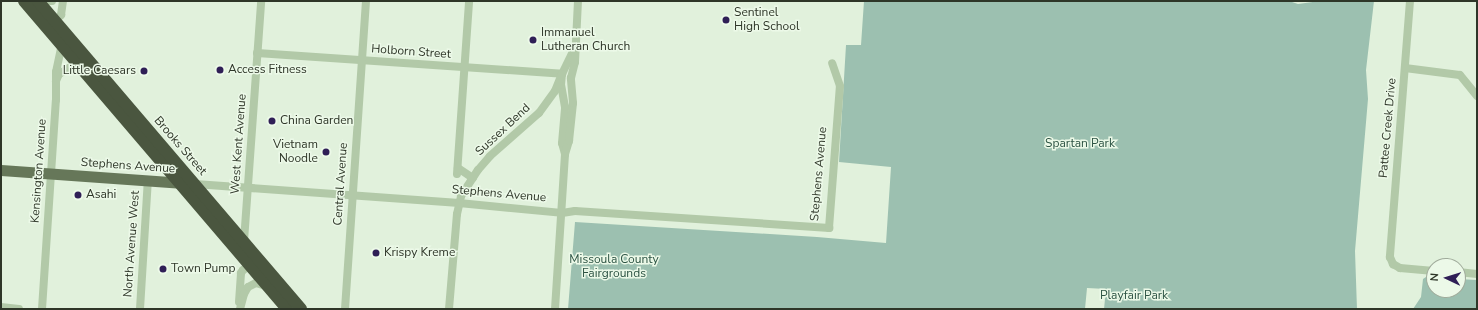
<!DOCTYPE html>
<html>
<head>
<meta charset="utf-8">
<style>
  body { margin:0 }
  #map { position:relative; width:1478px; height:310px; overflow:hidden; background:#e1f1dc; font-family:"Nunito Sans",sans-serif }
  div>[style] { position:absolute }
  .green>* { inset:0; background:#9cc0b0 }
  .minor>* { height:8px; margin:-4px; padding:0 4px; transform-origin:4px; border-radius:4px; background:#b2c9a8 }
  .major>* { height:11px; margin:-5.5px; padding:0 5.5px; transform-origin:5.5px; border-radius:5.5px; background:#667759 }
  .highway>* { height:12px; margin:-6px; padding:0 6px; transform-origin:6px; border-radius:6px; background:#4a563f }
  .dots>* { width:11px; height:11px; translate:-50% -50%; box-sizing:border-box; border:2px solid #ecf9e8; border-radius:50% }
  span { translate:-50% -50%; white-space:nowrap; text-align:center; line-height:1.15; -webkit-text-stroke:3px #ecf9e8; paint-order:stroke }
  .poi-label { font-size:12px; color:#2e3628 }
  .left { translate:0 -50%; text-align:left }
  .right { translate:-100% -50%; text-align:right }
  .street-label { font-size:12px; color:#2e3628 }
  .park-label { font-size:12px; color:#2c5343 }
  .frame { position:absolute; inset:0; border:2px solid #2e3628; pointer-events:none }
  .north { position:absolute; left:1426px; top:258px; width:40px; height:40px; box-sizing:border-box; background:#ecf9e8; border:1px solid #a0ab9b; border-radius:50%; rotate:274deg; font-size:11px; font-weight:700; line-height:16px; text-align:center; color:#2e3628 }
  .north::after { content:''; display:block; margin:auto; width:14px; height:18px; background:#2f1f56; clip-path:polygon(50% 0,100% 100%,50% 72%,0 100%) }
</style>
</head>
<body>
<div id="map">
  <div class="green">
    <i style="clip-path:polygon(864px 1px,1289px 1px,1298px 4px,1320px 1px,1374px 1px,1366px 70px,1368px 99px,1355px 251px,1357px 309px,1104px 309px,1106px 289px,1087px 288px,1085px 309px,568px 309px,575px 222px,817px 237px,886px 243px,891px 167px,839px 162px,846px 45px,861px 45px)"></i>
    <i style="clip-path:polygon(1426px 277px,1434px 277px,1434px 290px,1458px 290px,1458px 279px,1477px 280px,1477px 309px,1413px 309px,1421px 297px,1423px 279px)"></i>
  </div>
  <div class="minor">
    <i style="left:40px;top:1px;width:12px"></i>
    <i style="left:1410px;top:1px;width:257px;rotate:94.5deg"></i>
    <i style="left:1390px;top:257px;width:8px;rotate:67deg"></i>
    <i style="left:1393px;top:264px;width:8px;rotate:30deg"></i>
    <i style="left:1400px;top:268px;width:34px;rotate:5deg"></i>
    <i style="left:52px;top:24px;width:13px;rotate:-45deg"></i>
    <i style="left:61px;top:15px;width:14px;rotate:-82deg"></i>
    <i style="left:257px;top:53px;width:306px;rotate:3.9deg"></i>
    <i style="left:1405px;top:68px;width:55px;rotate:7.3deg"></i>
    <i style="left:1460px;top:75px;width:27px;rotate:51deg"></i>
    <i style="left:56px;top:81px;width:8px;rotate:-67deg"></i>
    <i style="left:59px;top:74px;width:12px;rotate:-31deg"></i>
    <i style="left:69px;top:68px;width:11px;rotate:-10deg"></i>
    <i style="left:565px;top:154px;width:11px;rotate:-105deg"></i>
    <i style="left:562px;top:143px;width:36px;rotate:-85deg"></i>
    <i style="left:565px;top:107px;width:22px;rotate:-100deg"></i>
    <i style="left:561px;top:85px;width:11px;rotate:-85deg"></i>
    <i style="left:562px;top:74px;width:28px;rotate:-64deg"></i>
    <i style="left:458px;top:168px;width:18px;rotate:34deg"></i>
    <i style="left:457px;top:174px;width:173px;rotate:-86deg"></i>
    <i style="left:195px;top:184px;width:265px;rotate:4.1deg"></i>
    <i style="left:459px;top:203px;width:103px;rotate:5.5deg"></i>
    <i style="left:562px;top:213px;width:13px;rotate:-9deg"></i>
    <i style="left:575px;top:211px;width:255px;rotate:3.8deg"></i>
    <i style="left:829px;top:228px;width:142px;rotate:-85.6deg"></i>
    <i style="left:840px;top:86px;width:24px;rotate:-109deg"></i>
    <i style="left:244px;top:241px;width:241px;rotate:-85.9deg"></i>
    <i style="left:1458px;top:272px;width:19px;rotate:6deg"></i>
    <i style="left:239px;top:302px;width:29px;rotate:-86deg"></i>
    <i style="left:241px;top:273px;width:4px;rotate:-56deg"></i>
    <i style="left:243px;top:270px;width:8px;rotate:-30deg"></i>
    <i style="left:1px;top:307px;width:18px;rotate:6deg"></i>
    <i style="left:42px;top:309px;width:209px;rotate:-86.2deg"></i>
    <i style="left:56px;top:100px;width:28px;rotate:-90deg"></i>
    <i style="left:56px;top:72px;width:30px;rotate:-78deg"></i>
    <i style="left:140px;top:309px;width:129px;rotate:-86.5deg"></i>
    <i style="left:240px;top:309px;width:16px;rotate:-75deg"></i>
    <i style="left:244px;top:294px;width:8px;rotate:-60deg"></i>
    <i style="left:248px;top:287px;width:9px;rotate:-27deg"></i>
    <i style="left:256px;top:283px;width:10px;rotate:17deg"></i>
    <i style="left:345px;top:309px;width:309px;rotate:-86.1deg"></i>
    <i style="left:449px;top:309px;width:95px;rotate:-85.2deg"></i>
    <i style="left:457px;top:214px;width:18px;rotate:-77deg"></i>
    <i style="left:461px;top:196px;width:31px;rotate:-57deg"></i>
    <i style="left:478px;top:170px;width:18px;rotate:-49deg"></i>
    <i style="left:490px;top:156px;width:65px;rotate:-41.3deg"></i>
    <i style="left:539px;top:113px;width:27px;rotate:-54deg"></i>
    <i style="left:555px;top:91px;width:18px;rotate:-68deg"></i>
    <i style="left:555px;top:309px;width:155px;rotate:-86.3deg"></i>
    <i style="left:565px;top:154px;width:14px;rotate:-73deg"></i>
    <i style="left:569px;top:141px;width:38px;rotate:-84deg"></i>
    <i style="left:573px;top:103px;width:25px;rotate:-95deg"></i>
    <i style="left:571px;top:78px;width:16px;rotate:-76deg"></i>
    <i style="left:575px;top:62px;width:61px;rotate:-87.2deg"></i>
  </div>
  <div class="major">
    <i style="left:1px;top:170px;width:183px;rotate:4.1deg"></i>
  </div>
  <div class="highway">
    <i style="left:24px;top:1px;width:405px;rotate:49.5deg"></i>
    <i style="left:38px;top:1px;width:405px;rotate:49.5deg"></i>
  </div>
  <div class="dots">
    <i style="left:726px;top:20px;background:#2f1f56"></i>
    <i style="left:533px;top:40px;background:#2f1f56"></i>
    <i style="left:220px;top:70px;background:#2f1f56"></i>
    <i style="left:144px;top:71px;background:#2f1f56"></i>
    <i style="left:272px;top:121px;background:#2f1f56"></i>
    <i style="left:326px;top:152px;background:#2f1f56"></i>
    <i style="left:78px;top:195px;background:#2f1f56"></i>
    <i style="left:376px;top:253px;background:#2f1f56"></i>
    <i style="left:163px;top:269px;background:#2f1f56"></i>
  </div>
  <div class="poi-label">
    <span class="left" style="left:734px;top:20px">Sentinel<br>High School</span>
    <span class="left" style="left:541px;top:40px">Immanuel<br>Lutheran Church</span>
    <span class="left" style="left:228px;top:70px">Access Fitness</span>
    <span class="right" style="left:136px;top:71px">Little Caesars</span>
    <span class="left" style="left:280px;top:121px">China Garden</span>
    <span class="right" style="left:318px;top:152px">Vietnam<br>Noodle</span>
    <span class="left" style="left:86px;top:195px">Asahi</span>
    <span class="left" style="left:384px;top:253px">Krispy Kreme</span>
    <span class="left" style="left:171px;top:269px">Town Pump</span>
  </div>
  <div class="street-label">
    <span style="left:411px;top:52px;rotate:4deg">Holborn Street</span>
    <span style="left:1388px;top:128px;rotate:-85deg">Pattee Creek Drive</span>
    <span style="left:503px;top:130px;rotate:-43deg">Sussex Bend</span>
    <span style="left:239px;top:144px;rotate:-86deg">West Kent Avenue</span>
    <span style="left:180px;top:146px;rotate:49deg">Brooks Street</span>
    <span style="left:128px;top:166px;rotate:4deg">Stephens Avenue</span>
    <span style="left:39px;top:171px;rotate:-86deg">Kensington Avenue</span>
    <span style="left:819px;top:174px;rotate:-85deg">Stephens Avenue</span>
    <span style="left:341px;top:184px;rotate:-86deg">Central Avenue</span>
    <span style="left:499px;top:194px;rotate:5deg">Stephens Avenue</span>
    <span style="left:132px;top:244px;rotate:-86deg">North Avenue West</span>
  </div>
  <div class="park-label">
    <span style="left:1080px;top:144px">Spartan Park</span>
    <span style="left:614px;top:267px">Missoula County<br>Fairgrounds</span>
    <span style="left:1134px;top:296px">Playfair Park</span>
  </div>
  <div class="frame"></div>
  <div class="north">N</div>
</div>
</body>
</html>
